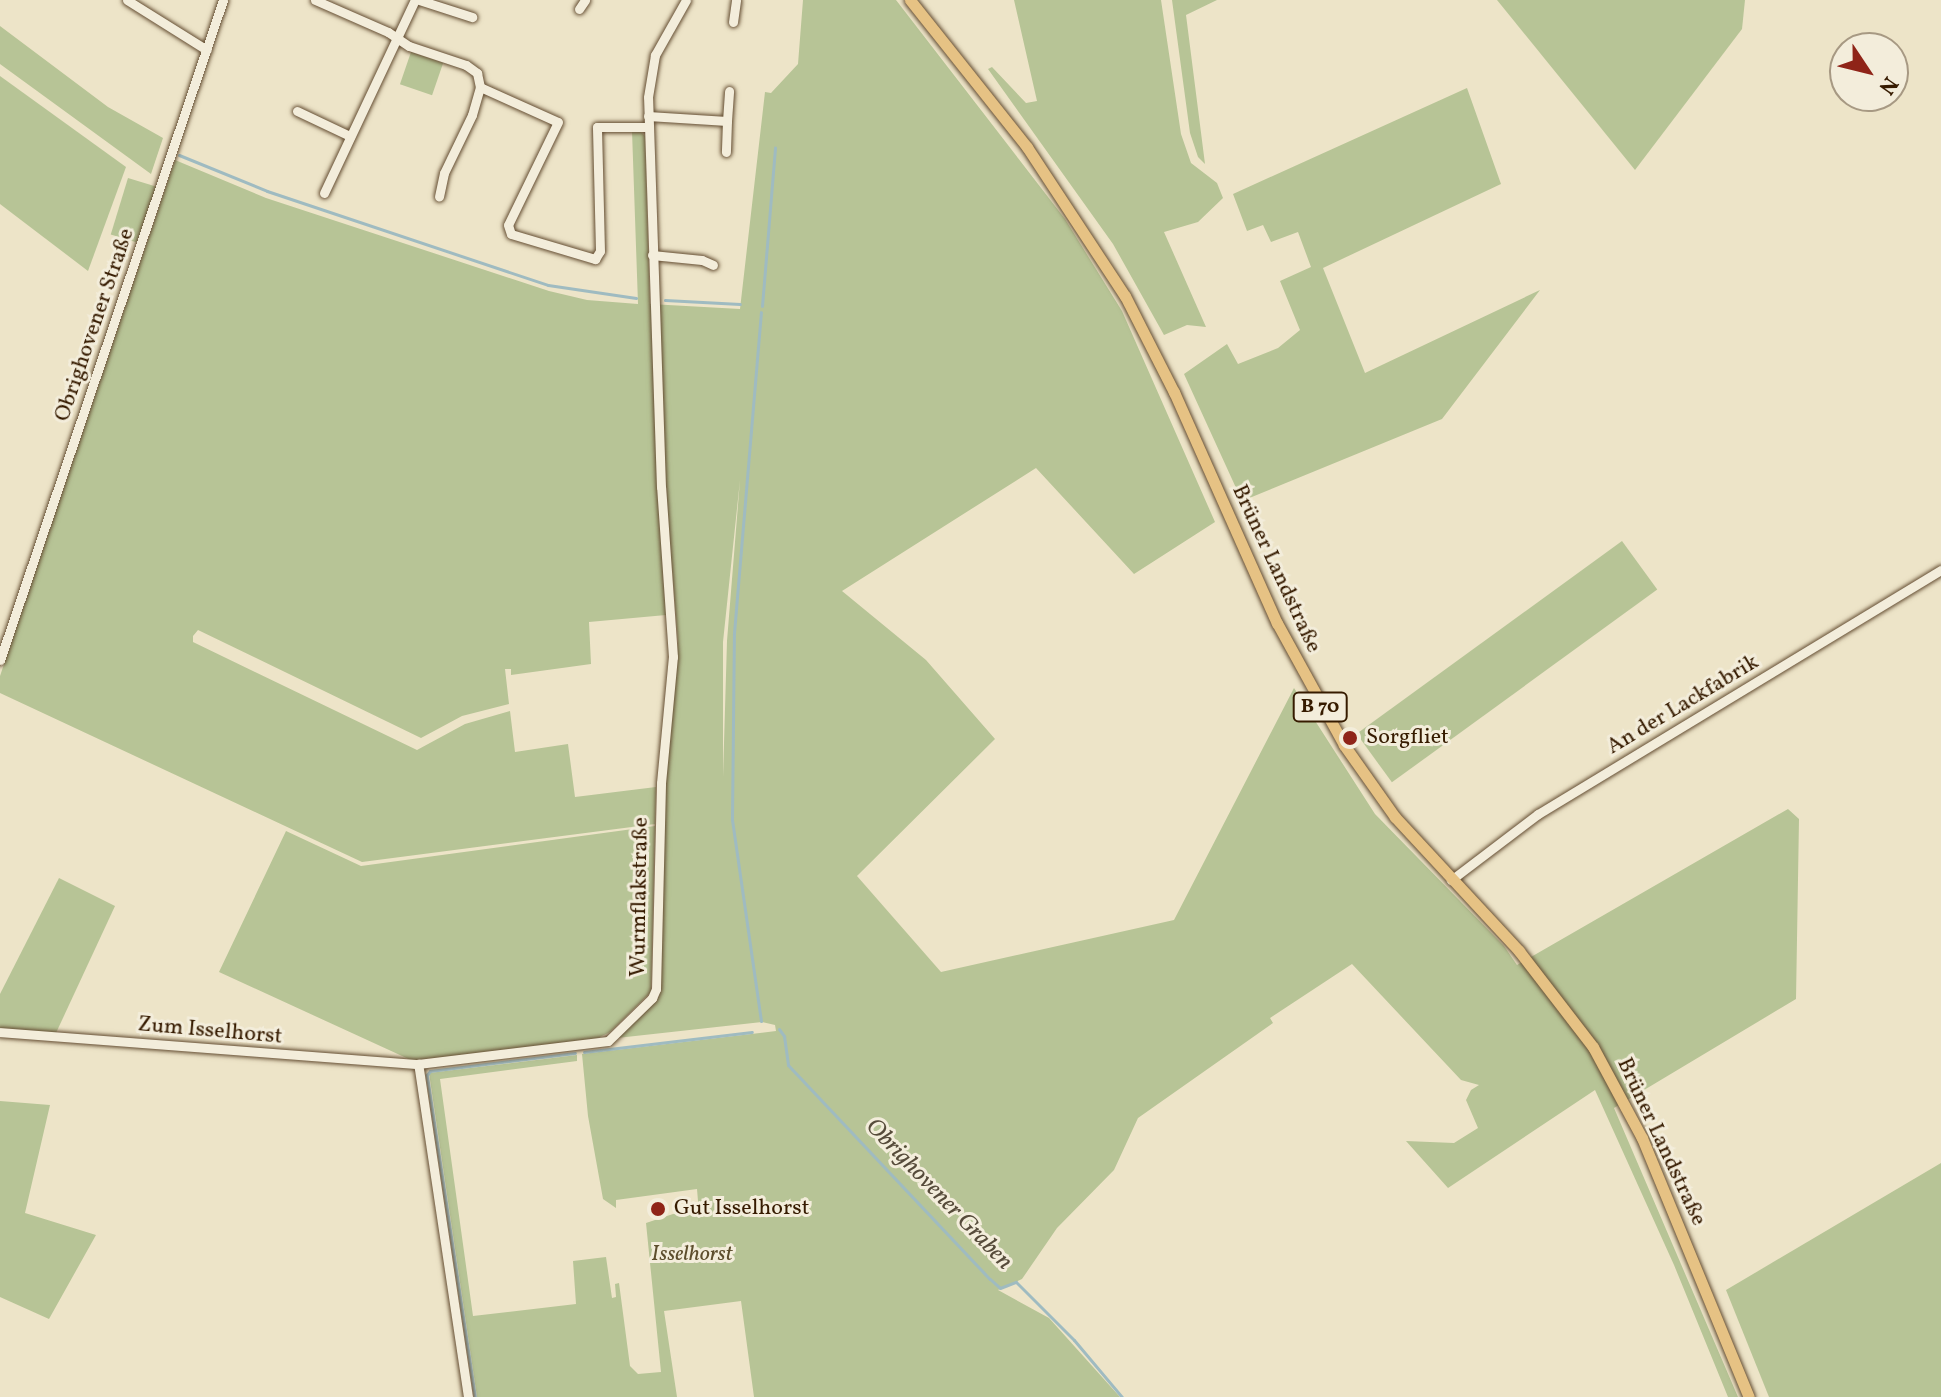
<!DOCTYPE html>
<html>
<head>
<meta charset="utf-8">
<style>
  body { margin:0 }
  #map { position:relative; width:1941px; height:1397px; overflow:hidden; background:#ede4c8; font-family:Vollkorn,serif }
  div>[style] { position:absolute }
  .green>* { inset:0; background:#b7c496; transform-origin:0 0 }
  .stream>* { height:3px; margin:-1.5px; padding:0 1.5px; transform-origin:1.5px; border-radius:1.5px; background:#9fbbc1 }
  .roads { filter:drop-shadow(0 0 2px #644d32) drop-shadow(0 0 2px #644d32) }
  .minor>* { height:9px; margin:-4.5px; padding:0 4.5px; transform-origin:4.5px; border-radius:4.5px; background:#f3eddb }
  .major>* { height:11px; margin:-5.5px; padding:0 5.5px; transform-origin:5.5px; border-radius:5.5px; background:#e6c284 }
  .dots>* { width:22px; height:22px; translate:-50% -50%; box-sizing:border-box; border:4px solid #f3eddb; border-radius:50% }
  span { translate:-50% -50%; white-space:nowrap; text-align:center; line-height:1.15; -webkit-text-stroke:6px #f3eddb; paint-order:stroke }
  .shield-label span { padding:2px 6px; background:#f3eddb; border:2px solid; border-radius:6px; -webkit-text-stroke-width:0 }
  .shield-label { font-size:20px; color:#361b00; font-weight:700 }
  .street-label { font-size:22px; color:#361b00 }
  .poi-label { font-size:22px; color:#361b00 }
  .left { translate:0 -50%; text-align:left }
  .park-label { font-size:22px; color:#5d4e2d; font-style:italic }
  .water-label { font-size:24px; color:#564b3a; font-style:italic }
  .north { position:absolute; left:1829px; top:32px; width:80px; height:80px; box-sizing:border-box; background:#f3eddb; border:2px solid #a79983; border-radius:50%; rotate:125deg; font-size:22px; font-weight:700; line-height:32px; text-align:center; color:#361b00 }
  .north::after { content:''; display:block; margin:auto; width:28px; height:36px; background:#8f2418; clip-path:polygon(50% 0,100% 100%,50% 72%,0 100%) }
</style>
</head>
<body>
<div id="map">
  <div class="green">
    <i style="clip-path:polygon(evenodd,803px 0,896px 0,1065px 219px,1122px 311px,1215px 522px,1134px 574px,1036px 468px,842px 591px,926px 660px,995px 739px,857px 876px,941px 972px,1174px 920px,1294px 688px,1375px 814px,1504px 946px,1517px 965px,1788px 809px,1799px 819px,1796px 999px,1614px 1108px,1738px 1397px,1728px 1397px,1674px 1265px,1595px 1090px,1448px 1188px,1406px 1141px,1454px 1143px,1478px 1128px,1466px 1100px,1471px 1090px,1479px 1085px,1461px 1080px,1352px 964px,1270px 1018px,1273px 1023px,1138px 1118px,1114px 1170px,1057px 1228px,1022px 1279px,998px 1290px,1049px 1318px,1120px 1397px,754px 1397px,741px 1301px,664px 1311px,677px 1397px,477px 1397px,429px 1073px,577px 1055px,577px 1061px,440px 1079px,473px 1316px,576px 1304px,573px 1261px,606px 1257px,612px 1298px,616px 1297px,615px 1284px,619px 1283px,630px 1366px,638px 1374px,661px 1372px,646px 1223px,673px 1214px,699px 1213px,697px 1189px,616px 1200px,616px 1208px,603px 1199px,588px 1116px,582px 1054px,776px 1031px,775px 1025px,762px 1022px,617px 1038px,659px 996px,665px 774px,678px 641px,672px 568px,663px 570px,666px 615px,589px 622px,591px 664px,511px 675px,511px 669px,505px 669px,509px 704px,462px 716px,421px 738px,198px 630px,193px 636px,193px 642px,417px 750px,465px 724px,510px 711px,515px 752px,568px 744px,575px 797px,656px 787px,655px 824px,362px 862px,0 693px,0 676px,175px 160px,266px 198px,549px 291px,587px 300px,638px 304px,632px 131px,640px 131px,645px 136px,650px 304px,740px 309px,765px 92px,771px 93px,798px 64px,803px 0,740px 480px,727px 641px,723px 777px,723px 642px,740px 480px)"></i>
    <i style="clip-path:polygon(1014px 0,1161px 0,1181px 134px,1191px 163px,1217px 183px,1223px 198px,1198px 222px,1164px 232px,1206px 327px,1187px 325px,1164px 335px,1113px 244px,988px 69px,992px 67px,1026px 103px,1037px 101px)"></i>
    <i style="clip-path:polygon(1172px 0,1217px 0,1186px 15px,1205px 164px,1198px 157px,1190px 133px)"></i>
    <i style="clip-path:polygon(1497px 0,1745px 0,1742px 29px,1635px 170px)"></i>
    <i style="clip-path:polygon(0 26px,108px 107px,163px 138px,151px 174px,0 64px)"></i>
    <i style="left:411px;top:52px;width:34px;height:34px;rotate:19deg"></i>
    <i style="clip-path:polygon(0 76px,126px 167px,88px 271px,0 204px)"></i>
    <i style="clip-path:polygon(1467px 88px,1501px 184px,1323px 268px,1365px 373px,1540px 290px,1442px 419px,1242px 501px,1184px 374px,1227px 344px,1238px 364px,1278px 348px,1300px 330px,1280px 281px,1311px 267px,1298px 232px,1271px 242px,1263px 225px,1247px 231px,1233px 194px)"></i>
    <i style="left:128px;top:178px;width:30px;height:59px;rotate:17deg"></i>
    <i style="left:1622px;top:541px;width:60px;height:328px;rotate:54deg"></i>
    <i style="clip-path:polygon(655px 826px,651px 992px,610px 1032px,596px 1039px,413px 1061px,219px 972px,286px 831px,361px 866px)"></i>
    <i style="clip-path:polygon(59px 878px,115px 906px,56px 1033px,0 1029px,0 994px)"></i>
    <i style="clip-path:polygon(0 1101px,50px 1105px,25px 1213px,96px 1235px,49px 1319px,0 1297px)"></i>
    <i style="clip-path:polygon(1941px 1163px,1941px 1397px,1769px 1397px,1726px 1290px)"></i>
  </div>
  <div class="stream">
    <i style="left:179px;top:155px;width:95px;rotate:22.2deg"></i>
    <i style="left:267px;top:191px;width:296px;rotate:18.5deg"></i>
    <i style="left:548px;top:285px;width:89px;rotate:8.4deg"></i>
    <i style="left:665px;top:300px;width:75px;rotate:3.1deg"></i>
    <i style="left:762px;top:306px;width:159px;rotate:-85.3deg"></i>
    <i style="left:761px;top:1021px;width:204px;rotate:-98.2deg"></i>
    <i style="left:732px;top:819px;width:186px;rotate:-89.4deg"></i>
    <i style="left:734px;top:633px;width:322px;rotate:-85.2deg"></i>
    <i style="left:779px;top:1029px;width:9px;rotate:54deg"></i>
    <i style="left:784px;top:1036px;width:29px;rotate:82deg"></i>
    <i style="left:788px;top:1065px;width:294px;rotate:46.7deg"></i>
    <i style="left:990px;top:1279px;width:13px;rotate:42deg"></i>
    <i style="left:1000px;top:1288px;width:17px;rotate:-21deg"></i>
    <i style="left:1016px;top:1282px;width:82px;rotate:45deg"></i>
    <i style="left:1074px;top:1340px;width:75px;rotate:49.9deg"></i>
    <i style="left:584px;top:1052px;width:169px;rotate:-6.8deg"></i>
    <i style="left:475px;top:1397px;width:326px;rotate:-98.5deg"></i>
    <i style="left:427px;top:1075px;width:5px;rotate:-53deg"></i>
    <i style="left:430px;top:1071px;width:146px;rotate:-7.1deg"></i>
  </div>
  <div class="roads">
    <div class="minor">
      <i style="left:127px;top:0;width:94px;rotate:32deg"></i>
      <i style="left:315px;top:0;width:80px;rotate:23.7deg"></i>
      <i style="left:388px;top:32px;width:25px;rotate:34deg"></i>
      <i style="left:409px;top:46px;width:60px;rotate:18.4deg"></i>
      <i style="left:466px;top:65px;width:14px;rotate:36deg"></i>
      <i style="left:477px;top:73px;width:14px;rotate:78deg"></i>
      <i style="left:480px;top:87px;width:29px;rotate:106deg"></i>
      <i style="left:472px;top:115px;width:64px;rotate:115.8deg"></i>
      <i style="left:444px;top:173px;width:24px;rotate:102deg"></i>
      <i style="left:419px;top:0;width:56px;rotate:17.8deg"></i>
      <i style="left:579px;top:9px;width:11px;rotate:-56deg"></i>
      <i style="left:733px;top:22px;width:22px;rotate:-82deg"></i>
      <i style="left:480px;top:87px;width:85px;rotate:24.2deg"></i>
      <i style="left:558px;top:122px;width:114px;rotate:115.9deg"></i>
      <i style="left:508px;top:225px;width:9px;rotate:72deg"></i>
      <i style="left:511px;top:234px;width:88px;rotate:16.6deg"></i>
      <i style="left:595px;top:259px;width:9px;rotate:-58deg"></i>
      <i style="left:600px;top:251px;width:124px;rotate:-91.4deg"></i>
      <i style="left:597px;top:127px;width:51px"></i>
      <i style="left:297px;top:111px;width:59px;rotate:25.3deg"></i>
      <i style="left:648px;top:116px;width:79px;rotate:3.6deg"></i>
      <i style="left:727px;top:121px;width:31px;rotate:92deg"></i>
      <i style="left:727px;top:121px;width:30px;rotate:-86deg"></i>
      <i style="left:324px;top:193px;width:213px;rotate:-64.8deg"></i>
      <i style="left:652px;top:255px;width:50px;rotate:5.7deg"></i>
      <i style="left:702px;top:260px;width:12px;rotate:24deg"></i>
      <i style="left:0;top:660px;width:697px;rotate:-71.33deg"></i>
      <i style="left:1451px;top:880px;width:109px;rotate:-37.2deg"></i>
      <i style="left:1538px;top:814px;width:471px;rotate:-31.2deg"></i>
      <i style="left:0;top:1032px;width:419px;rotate:4.4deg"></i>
      <i style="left:468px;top:1397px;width:337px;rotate:-98.5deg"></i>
      <i style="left:418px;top:1064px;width:191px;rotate:-6.9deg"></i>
      <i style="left:608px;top:1041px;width:62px;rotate:-44.3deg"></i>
      <i style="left:652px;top:998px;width:10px;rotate:-66deg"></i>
      <i style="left:656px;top:989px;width:206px;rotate:-88.6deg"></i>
      <i style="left:661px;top:783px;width:127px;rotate:-84.6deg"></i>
      <i style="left:673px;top:657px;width:170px;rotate:-94deg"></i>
      <i style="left:661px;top:487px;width:390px;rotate:-91.9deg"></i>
      <i style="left:648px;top:97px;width:43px;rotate:-80.5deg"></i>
      <i style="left:655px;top:55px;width:63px;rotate:-60.6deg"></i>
    </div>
    <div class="major">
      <i style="left:910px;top:0;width:188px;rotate:51.5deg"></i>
      <i style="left:1027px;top:147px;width:178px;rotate:56.7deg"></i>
      <i style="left:1125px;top:296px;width:108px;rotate:63deg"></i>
      <i style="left:1174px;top:392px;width:253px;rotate:66deg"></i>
      <i style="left:1277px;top:623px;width:139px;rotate:61.2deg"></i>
      <i style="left:1344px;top:745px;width:88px;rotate:54.7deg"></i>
      <i style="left:1395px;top:817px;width:183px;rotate:47.2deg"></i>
      <i style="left:1519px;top:951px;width:121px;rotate:52.4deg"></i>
      <i style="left:1593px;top:1047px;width:103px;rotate:61.7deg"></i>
      <i style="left:1642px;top:1138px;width:280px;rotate:67.6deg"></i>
    </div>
  </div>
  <div class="dots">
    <i style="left:1350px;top:738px;background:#8f2418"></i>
    <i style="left:658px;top:1209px;background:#8f2418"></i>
  </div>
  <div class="shield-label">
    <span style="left:1320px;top:707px">B 70</span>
  </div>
  <div class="street-label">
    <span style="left:95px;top:325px;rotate:-71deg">Obrighovener Straße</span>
    <span style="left:1276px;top:569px;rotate:65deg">Brüner Landstraße</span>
    <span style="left:1683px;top:705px;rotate:-31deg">An der Lackfabrik</span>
    <span style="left:640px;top:897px;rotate:-89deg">Wurmflakstraße</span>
    <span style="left:210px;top:1031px;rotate:5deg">Zum Isselhorst</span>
    <span style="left:1661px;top:1142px;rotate:65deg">Brüner Landstraße</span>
  </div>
  <div class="poi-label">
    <span class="left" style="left:1366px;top:738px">Sorgfliet</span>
    <span class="left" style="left:674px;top:1209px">Gut Isselhorst</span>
  </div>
  <div class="park-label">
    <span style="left:692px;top:1255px">Isselhorst</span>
  </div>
  <div class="water-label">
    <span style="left:938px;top:1195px;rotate:46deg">Obrighovener Graben</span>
  </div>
  <div class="north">N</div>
</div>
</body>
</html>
